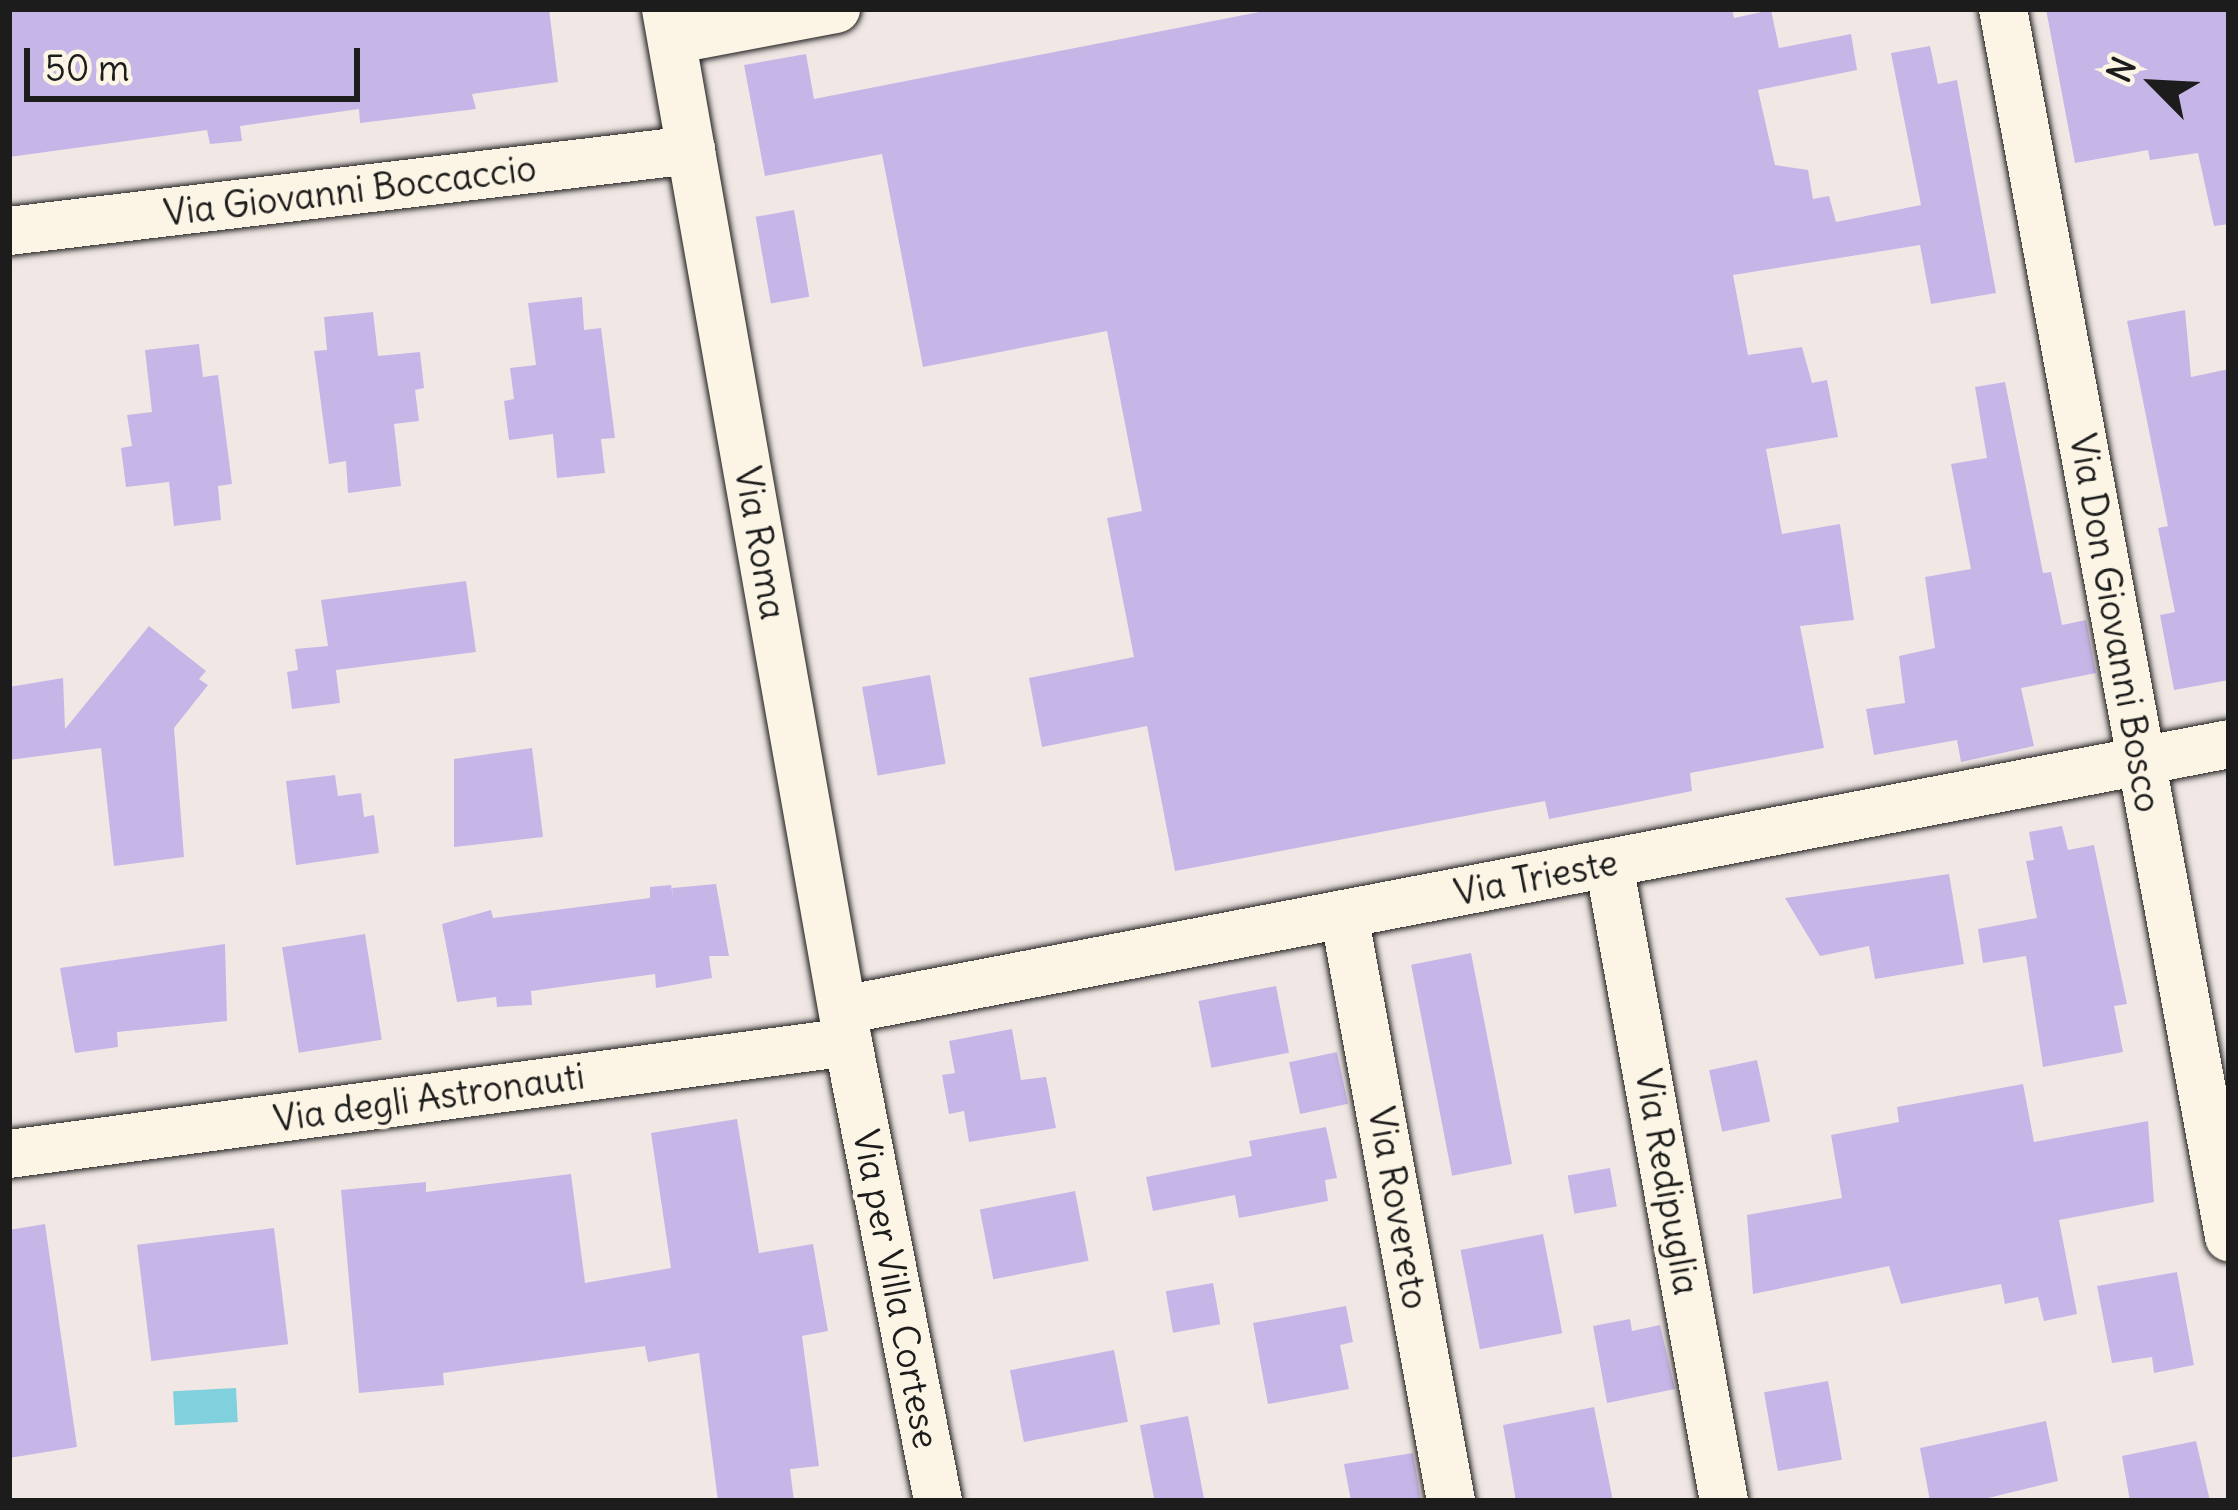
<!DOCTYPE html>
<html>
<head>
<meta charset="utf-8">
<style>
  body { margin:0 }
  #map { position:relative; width:2238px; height:1510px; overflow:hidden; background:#f1e8e5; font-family:Delius,sans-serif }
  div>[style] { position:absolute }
  .water>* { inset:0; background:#80d0dd; transform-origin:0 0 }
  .building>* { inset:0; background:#c6b6e7; transform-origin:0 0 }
  .roads { filter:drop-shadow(0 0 3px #1c1c1c) drop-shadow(0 0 3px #1c1c1c) }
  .minor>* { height:48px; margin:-24px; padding:0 24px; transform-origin:24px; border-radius:24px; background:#fcf5e5 }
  span { translate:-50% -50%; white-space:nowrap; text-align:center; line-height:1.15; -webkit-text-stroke:9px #fcf5e5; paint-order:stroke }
  .street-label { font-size:36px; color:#1c1c1c }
  .frame { position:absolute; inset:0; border:12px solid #1c1c1c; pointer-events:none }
  .north { position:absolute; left:2094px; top:24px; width:120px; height:120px; -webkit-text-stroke:9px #fcf5e5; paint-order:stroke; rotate:294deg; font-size:33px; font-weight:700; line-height:48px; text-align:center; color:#1c1c1c }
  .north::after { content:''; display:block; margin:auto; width:42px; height:54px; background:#1c1c1c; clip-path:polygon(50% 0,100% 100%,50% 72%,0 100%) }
  .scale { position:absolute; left:24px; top:48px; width:336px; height:54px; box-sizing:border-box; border:6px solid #1c1c1c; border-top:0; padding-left:15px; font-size:36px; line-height:42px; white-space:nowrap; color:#1c1c1c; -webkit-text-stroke:9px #fcf5e5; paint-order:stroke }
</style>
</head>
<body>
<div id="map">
  <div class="water">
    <i style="left:236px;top:1388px;width:34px;height:63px;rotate:87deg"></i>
  </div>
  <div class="building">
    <i style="clip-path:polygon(9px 9px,549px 9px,558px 82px,472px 94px,476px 109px,360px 123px,359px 109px,240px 126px,242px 141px,210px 144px,207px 130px,9px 157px)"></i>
    <i style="clip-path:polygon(1274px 9px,1732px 9px,1734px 18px,1771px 10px,1779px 48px,1851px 34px,1857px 70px,1758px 90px,1775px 165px,1808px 170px,1813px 199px,1829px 196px,1836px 222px,1921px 205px,1891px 53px,1930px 46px,1938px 84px,1957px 80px,1996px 293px,1931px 304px,1920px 245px,1733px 275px,1748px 355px,1802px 347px,1812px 383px,1827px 380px,1838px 437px,1766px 449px,1782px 534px,1840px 524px,1854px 620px,1800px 626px,1824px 748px,1690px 773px,1692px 791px,1622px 805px,1549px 819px,1545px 801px,1175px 871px,1147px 726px,1042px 747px,1029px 678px,1134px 657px,1107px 518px,1142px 511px,1107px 331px,923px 367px,882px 154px,765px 176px,744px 65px,806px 54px,814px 99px)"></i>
    <i style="clip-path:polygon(2046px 9px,2229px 9px,2229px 224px,2214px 226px,2198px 153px,2150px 160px,2148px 150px,2075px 163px)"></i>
    <i style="left:794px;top:210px;width:88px;height:39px;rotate:80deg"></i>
    <i style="clip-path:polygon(582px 297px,584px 330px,601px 328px,615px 438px,601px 439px,605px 473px,557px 478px,553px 434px,509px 440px,504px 401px,514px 399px,510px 368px,536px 365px,528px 303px)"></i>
    <i style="clip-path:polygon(2185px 310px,2191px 377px,2229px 369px,2229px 680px,2174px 690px,2160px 615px,2175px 612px,2158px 528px,2168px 526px,2127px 321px)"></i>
    <i style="clip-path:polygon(373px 312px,378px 356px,420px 352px,424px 388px,415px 390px,419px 421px,394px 424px,401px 486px,348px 493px,346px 461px,329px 464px,314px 351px,327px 350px,324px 317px)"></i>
    <i style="clip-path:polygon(199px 344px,203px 377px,218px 375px,232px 484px,218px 486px,221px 520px,174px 526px,169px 482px,126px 487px,121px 448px,132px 446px,127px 415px,152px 412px,145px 350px)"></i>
    <i style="clip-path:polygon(2005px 382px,2043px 573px,2051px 572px,2062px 625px,2086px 620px,2096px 673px,2021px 688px,2034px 746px,1961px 762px,1957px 740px,1874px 755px,1866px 709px,1905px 703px,1899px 656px,1935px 648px,1925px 577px,1971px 569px,1951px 464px,1987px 458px,1975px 387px)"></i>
    <i style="clip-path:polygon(466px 581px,476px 652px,336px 670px,340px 703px,292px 709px,287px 672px,298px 670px,295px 649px,328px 646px,321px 600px)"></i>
    <i style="clip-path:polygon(149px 626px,206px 671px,199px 679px,208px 685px,174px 728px,184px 857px,114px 866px,101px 748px,9px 760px,9px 687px,63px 678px,65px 729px)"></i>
    <i style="left:930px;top:675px;width:90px;height:69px;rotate:80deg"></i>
    <i style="clip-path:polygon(532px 748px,543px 837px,454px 847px,454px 759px)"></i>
    <i style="clip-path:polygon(335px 775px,338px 796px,361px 793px,364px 817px,374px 815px,379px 853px,296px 865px,286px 781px)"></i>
    <i style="clip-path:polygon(2062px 826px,2068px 850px,2094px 845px,2127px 1004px,2114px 1006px,2123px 1052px,2043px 1067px,2026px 956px,1983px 963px,1978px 929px,2037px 918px,2026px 861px,2034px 860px,2029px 832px)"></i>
    <i style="clip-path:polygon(1949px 874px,1964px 964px,1875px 979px,1869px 946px,1820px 956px,1785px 898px)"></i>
    <i style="clip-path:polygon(716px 884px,729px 956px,709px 956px,712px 978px,656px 988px,655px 974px,531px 991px,532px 1005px,497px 1007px,496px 997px,457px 1002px,442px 924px,491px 910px,493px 918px,650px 898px,650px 887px,671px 885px,673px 896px,672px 888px)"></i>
    <i style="left:365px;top:934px;width:107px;height:84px;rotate:81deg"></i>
    <i style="clip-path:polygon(225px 944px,227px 1021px,117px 1032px,118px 1047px,75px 1053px,60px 968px)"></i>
    <i style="left:1471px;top:953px;width:215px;height:61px;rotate:79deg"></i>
    <i style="left:1276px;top:986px;width:68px;height:79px;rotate:79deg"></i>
    <i style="clip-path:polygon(1012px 1029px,1021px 1080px,1046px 1077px,1056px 1128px,969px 1142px,964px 1111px,949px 1114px,942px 1075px,955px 1073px,949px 1041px)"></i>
    <i style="left:1337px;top:1052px;width:53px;height:49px;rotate:78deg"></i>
    <i style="left:1757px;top:1060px;width:63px;height:49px;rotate:78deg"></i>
    <i style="clip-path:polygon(2023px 1084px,2034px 1142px,2148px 1121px,2154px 1202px,2059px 1220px,2077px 1314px,2044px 1321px,2038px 1297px,2005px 1304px,2001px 1284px,1901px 1304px,1889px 1266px,1753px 1294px,1747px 1215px,1842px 1198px,1831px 1135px,1899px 1122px,1897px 1107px)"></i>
    <i style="clip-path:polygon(737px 1119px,759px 1253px,813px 1244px,828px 1331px,802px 1336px,819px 1466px,790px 1469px,794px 1501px,718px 1501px,699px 1353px,648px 1362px,645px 1346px,443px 1373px,444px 1385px,359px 1393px,341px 1190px,426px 1182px,426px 1192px,571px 1174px,585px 1283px,671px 1268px,651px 1133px)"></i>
    <i style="clip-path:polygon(1326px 1127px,1337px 1178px,1325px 1180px,1328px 1201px,1239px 1218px,1235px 1195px,1153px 1211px,1146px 1177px,1252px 1156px,1249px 1141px)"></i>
    <i style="left:1610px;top:1168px;width:39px;height:43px;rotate:80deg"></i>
    <i style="left:1075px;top:1191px;width:71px;height:97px;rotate:79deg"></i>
    <i style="clip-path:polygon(45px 1224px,77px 1447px,9px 1458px,9px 1230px)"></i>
    <i style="left:274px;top:1228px;width:117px;height:138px;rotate:83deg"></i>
    <i style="left:1543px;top:1234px;width:101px;height:84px;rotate:79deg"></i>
    <i style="clip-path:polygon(2177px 1272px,2194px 1365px,2154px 1373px,2152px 1357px,2112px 1363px,2097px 1286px)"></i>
    <i style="left:1213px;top:1283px;width:42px;height:48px;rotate:80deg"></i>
    <i style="clip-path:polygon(1346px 1306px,1353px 1342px,1340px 1345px,1349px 1389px,1268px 1404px,1253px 1323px)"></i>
    <i style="clip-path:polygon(1630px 1319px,1632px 1331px,1660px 1325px,1675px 1389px,1607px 1403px,1593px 1326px)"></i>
    <i style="left:1114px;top:1350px;width:73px;height:106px;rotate:79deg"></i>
    <i style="left:1828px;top:1381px;width:80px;height:65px;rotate:80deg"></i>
    <i style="clip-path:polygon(1594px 1407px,1613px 1501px,1516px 1501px,1503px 1425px)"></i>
    <i style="left:1188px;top:1416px;width:86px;height:49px;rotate:79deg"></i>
    <i style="clip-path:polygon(2046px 1421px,2058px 1481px,1976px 1501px,1930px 1501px,1920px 1448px)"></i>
    <i style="clip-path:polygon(2196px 1441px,2210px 1501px,2130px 1501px,2122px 1456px)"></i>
    <i style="clip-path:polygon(1413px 1453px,1421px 1501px,1351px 1501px,1344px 1464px)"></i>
  </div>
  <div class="roads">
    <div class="minor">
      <i style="left:666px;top:9px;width:1049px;rotate:80.01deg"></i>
      <i style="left:848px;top:1042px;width:468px;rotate:78.9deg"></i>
      <i style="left:2003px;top:9px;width:1249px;rotate:79.57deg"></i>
      <i style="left:672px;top:40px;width:167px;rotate:-10.7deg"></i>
      <i style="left:9px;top:231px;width:687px;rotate:-6.77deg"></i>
      <i style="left:1609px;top:864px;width:647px;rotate:79.77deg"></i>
      <i style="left:1344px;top:914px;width:597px;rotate:79.67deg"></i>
      <i style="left:843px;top:1010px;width:1411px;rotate:-10.86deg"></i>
      <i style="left:9px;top:1154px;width:846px;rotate:-7.6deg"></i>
    </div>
  </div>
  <div class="street-label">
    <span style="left:350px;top:191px;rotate:-7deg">Via Giovanni Boccaccio</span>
    <span style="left:760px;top:543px;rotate:80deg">Via Roma</span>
    <span style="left:2115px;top:623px;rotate:80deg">Via Don Giovanni Bosco</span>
    <span style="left:1536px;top:878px;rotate:-11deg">Via Trieste</span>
    <span style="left:429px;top:1098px;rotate:-8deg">Via degli Astronauti</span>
    <span style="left:1667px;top:1182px;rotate:80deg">Via Redipuglia</span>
    <span style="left:1398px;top:1208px;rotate:80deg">Via Rovereto</span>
    <span style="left:896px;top:1289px;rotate:79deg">Via per Villa Cortese</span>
  </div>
  <div class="frame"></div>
  <div class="north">N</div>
  <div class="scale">50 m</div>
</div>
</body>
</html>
